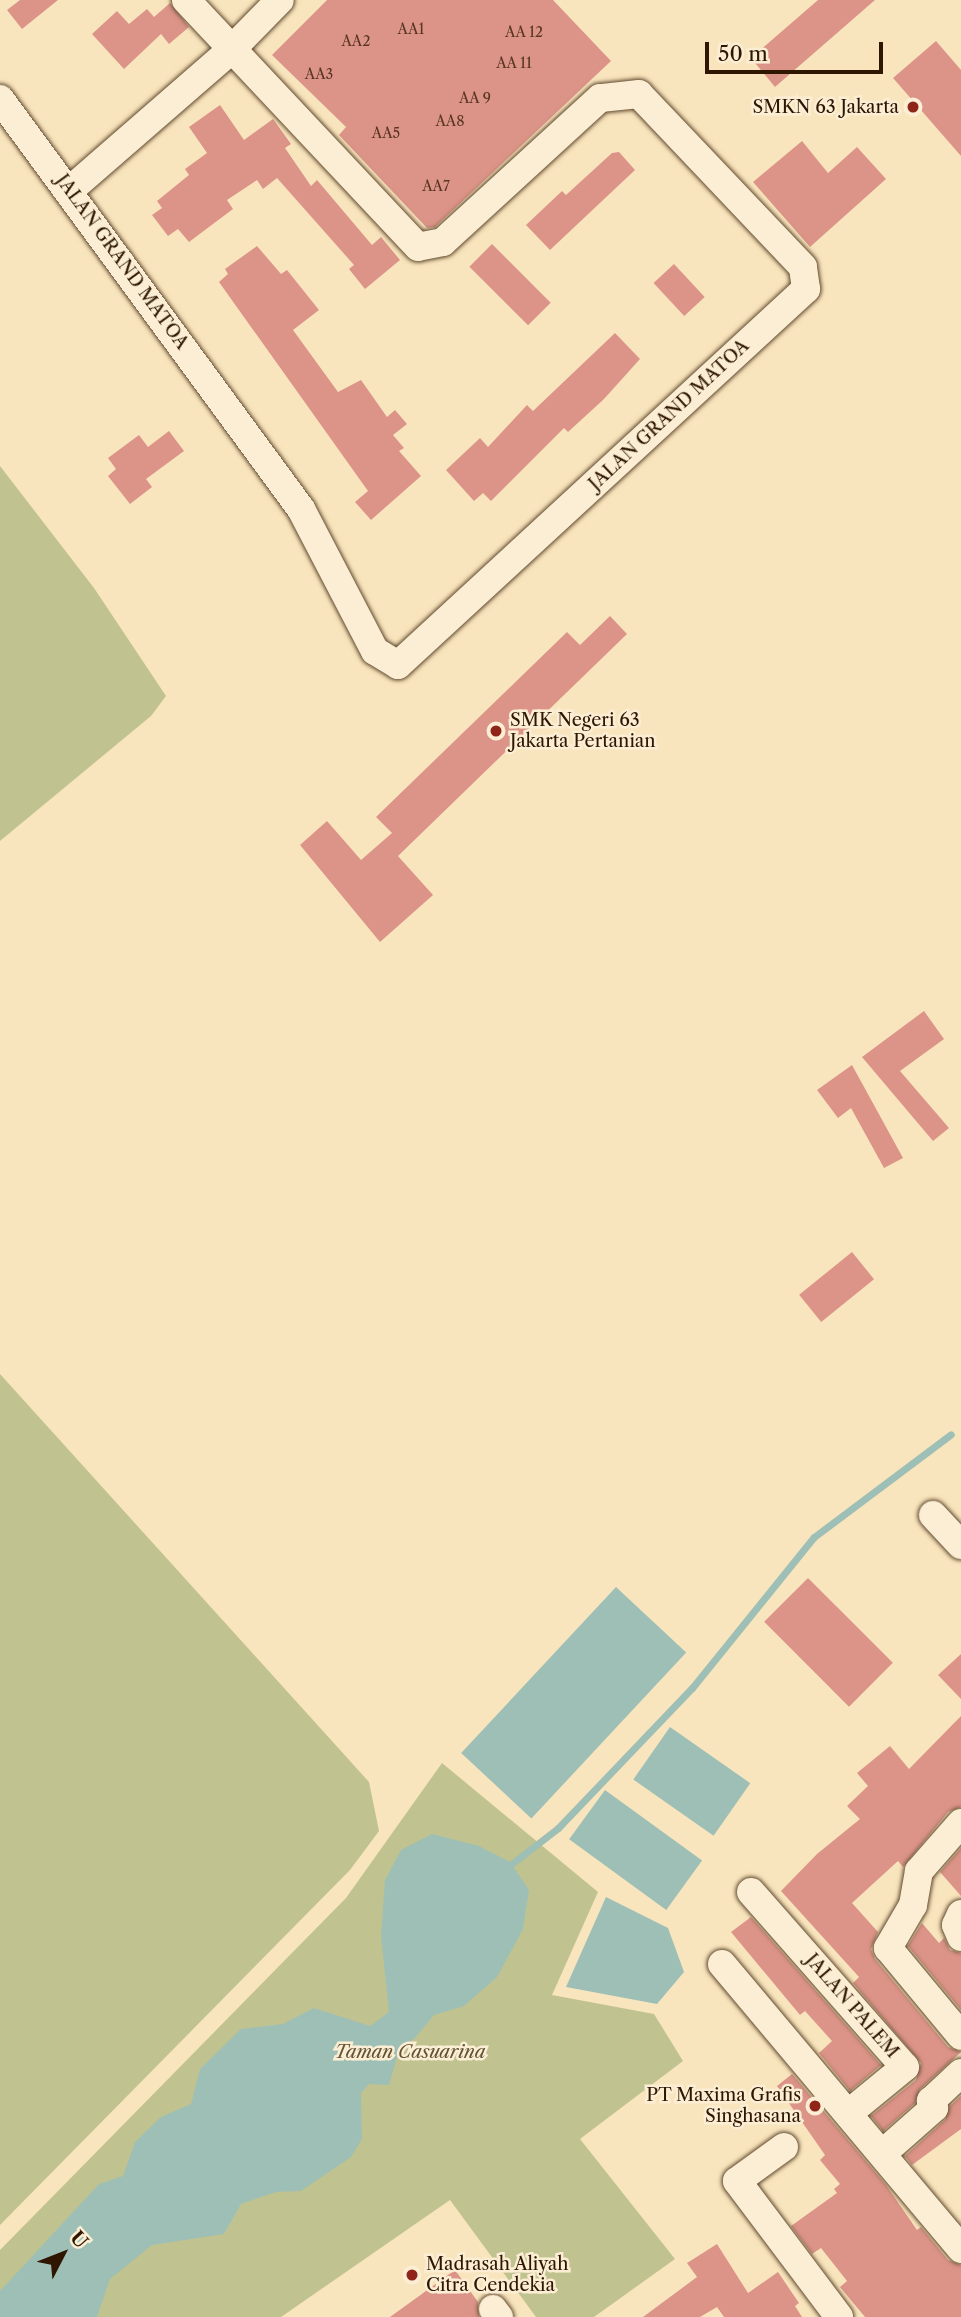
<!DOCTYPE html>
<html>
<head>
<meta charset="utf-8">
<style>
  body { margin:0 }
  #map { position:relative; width:961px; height:2317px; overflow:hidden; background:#f9e5bd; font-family:"Libre Caslon Text",serif }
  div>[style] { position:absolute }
  .green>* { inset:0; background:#c0c38f }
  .water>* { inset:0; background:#9ebfb5; transform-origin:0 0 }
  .stream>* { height:7px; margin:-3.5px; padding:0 3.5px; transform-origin:3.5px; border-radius:3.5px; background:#9ebfb5 }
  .building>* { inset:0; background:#dc9488; transform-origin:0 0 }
  .roads { filter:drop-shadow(0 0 2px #614a2f) drop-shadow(0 0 2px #614a2f) }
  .minor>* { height:28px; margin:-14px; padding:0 14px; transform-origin:14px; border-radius:14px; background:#fbeed4 }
  .dots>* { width:19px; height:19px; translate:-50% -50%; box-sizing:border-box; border:4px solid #fbeed4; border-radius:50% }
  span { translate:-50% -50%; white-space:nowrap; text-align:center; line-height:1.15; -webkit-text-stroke:5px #fbeed4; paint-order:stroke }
  .number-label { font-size:14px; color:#5a3622 }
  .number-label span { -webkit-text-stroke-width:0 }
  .poi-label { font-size:18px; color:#2e1600 }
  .right { translate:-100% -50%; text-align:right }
  .left { translate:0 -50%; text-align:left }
  .street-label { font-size:18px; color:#2e1600 }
  .park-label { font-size:18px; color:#615332; font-style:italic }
  .north { position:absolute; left:28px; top:2219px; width:70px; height:70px; -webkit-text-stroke:5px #fbeed4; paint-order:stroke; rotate:48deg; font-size:19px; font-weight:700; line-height:28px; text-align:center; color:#2e1600 }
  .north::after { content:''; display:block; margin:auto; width:24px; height:32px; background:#2e1600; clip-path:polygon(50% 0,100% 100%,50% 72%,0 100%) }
  .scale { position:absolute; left:705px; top:42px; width:178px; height:32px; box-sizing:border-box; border:4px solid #2e1600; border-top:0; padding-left:9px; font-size:21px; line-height:24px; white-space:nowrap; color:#2e1600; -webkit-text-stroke:5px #fbeed4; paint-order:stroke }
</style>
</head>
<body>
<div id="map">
  <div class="green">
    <i style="clip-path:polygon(0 466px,94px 588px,166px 696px,151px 716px,0 841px)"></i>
    <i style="clip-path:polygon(0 1374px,369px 1782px,379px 1831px,350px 1870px,0 2225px)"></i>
    <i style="clip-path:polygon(442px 1763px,598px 1892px,552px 1995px,654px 2014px,683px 2061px,580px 2139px,675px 2259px,594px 2317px,536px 2317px,450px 2200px,281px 2317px,0 2317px,0 2250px,346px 1898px)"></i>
  </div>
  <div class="water">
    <i style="left:616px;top:1587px;width:96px;height:227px;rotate:43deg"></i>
    <i style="left:670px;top:1727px;width:98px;height:64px;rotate:35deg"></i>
    <i style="left:605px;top:1790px;width:120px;height:61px;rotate:36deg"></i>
    <i style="clip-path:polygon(432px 1834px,479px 1846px,510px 1862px,529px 1890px,523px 1929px,497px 1977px,464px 2006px,434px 2015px,414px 2039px,400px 2047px,389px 2085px,369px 2084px,361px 2093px,362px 2139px,351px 2157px,301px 2191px,276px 2192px,241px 2204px,224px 2234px,152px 2245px,110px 2279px,97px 2317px,0 2317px,0 2291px,99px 2184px,123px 2176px,135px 2142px,161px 2117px,191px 2104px,200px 2069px,241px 2029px,283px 2024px,314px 2008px,370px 2026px,389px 2012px,381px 1936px,385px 1880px,401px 1850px)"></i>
    <i style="clip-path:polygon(606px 1897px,668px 1928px,684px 1972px,657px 2004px,566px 1987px)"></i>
  </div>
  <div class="stream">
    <i style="left:505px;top:1869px;width:67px;rotate:-37.7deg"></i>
    <i style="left:558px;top:1828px;width:194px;rotate:-46.3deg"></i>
    <i style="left:692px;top:1688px;width:194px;rotate:-51.1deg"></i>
    <i style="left:814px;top:1537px;width:171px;rotate:-36.9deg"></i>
  </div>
  <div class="building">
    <i style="clip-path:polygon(20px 0,58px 0,22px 29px,7px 10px)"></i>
    <i style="clip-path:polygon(327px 0,553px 0,611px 61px,435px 227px,427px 228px,339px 135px,346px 127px,272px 55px)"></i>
    <i style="clip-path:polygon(818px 0,875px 0,775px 87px,751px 58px)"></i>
    <i style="clip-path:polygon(170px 3px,189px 27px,169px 44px,161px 34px,124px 69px,92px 34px,117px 11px,129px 24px,147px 9px,154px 17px)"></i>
    <i style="clip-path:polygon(936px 41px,961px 70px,961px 156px,893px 78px)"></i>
    <i style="clip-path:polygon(220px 105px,244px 140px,273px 119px,291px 144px,285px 148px,311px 186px,317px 180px,372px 245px,381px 237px,400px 260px,365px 289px,349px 269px,354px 265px,277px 178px,263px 189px,257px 180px,227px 200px,233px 209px,189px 242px,178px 229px,168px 236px,152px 215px,162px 208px,157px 201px,189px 175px,185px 169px,207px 153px,189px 127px)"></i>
    <i style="clip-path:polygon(802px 141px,828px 173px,857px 147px,886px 179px,810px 247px,753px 182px)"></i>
    <i style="clip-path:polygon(619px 152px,635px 170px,550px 250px,526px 225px,562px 191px,566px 195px,612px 153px)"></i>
    <i style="left:492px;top:244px;width:83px;height:32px;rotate:45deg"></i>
    <i style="clip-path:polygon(257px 246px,281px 274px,287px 270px,319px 310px,293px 330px,338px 392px,361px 380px,387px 417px,395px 410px,407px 424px,393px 435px,404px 448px,399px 451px,421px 476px,371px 520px,355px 502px,368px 491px,219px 282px,228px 274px,225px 269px)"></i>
    <i style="left:674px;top:264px;width:45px;height:28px;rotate:47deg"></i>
    <i style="clip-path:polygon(615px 333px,640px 359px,604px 399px,568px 432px,564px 428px,491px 501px,483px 493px,474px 501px,446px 470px,480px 438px,488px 447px,527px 405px,533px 411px)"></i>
    <i style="clip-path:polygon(169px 431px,184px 451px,146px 479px,152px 487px,130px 504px,108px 476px,116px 469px,108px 458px,139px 435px,148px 447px)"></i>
    <i style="clip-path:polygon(610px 616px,627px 634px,398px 856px,433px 895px,380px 942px,300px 845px,327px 821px,361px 860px,392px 833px,376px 817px,567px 632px,580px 645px)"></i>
    <i style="clip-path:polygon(924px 1011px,944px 1039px,900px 1071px,949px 1128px,933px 1141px,862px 1057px)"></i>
    <i style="clip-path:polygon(852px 1065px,903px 1158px,884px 1168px,851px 1108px,838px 1118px,817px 1090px)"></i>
    <i style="left:852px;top:1252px;width:35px;height:68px;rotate:51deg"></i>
    <i style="left:808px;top:1578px;width:120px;height:62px;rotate:45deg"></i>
    <i style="clip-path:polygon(961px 1654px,961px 1699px,938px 1675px)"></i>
    <i style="clip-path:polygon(961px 1716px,961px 1807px,948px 1812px,903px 1867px,898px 1861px,852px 1903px,878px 1932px,871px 1949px,875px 1959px,948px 2047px,961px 2052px,920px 2089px,915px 2103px,883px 2131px,871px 2116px,916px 2080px,921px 2063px,853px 1983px,859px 1977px,781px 1891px,817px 1854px,860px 1819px,847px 1806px,868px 1786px,857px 1773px,890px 1746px,909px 1769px)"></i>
    <i style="clip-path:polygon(961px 1848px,961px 1896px,940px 1872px)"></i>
    <i style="clip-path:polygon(751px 1917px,881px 2065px,850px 2091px,819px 2053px,832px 2041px,805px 2011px,800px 2015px,731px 1932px)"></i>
    <i style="clip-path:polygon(922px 1923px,939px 1943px,944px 1938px,950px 1950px,961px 1953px,961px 2010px,908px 1946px)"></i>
    <i style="clip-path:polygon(792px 2074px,886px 2185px,917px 2230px,921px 2227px,948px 2260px,961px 2265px,961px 2317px,865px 2317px,840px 2287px,847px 2281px,821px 2248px,812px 2254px,791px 2226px,837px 2193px,834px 2189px,840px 2184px,820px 2160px,825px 2155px,777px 2086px)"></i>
    <i style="clip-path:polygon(961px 2096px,961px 2129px,912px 2165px,905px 2156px,945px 2120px,950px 2106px)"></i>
    <i style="clip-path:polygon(717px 2244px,748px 2293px,778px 2272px,799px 2303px,795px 2306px,802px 2317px,724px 2317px,717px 2307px,700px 2317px,643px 2317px,697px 2277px,687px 2263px)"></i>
    <i style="clip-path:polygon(455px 2270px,478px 2302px,479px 2317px,390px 2317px)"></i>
  </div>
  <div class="roads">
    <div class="minor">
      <i style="left:0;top:99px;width:509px;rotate:53.72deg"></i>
      <i style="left:301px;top:509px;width:160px;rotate:62.5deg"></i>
      <i style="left:375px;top:651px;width:27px;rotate:31deg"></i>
      <i style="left:398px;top:665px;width:555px;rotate:-42.66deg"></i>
      <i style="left:806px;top:289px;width:22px;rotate:-98deg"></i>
      <i style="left:803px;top:267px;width:238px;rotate:-133.5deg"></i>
      <i style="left:639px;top:94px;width:39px;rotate:174deg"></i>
      <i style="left:600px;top:98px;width:213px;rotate:137.5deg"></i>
      <i style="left:443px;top:242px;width:25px;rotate:169deg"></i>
      <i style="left:418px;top:247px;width:339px;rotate:-133.2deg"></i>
      <i style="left:70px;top:190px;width:212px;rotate:-41deg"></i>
      <i style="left:230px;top:51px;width:71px;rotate:-45.6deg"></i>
      <i style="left:933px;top:1515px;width:41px;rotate:47deg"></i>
      <i style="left:961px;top:1823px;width:64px;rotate:131.2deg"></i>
      <i style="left:919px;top:1871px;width:35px;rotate:100deg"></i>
      <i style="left:913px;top:1905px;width:50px;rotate:120.2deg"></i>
      <i style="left:888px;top:1948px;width:114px;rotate:50.3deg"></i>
      <i style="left:751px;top:1892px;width:233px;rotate:48.7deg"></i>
      <i style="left:905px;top:2067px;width:71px;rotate:140.7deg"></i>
      <i style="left:961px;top:1914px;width:12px;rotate:114deg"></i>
      <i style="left:956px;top:1925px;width:13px;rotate:67deg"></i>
      <i style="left:722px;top:1964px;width:372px;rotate:50deg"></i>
      <i style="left:784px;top:2147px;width:58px;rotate:144.1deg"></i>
      <i style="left:737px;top:2181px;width:170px;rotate:53.1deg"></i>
      <i style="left:883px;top:2153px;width:68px;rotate:-41.4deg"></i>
      <i style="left:934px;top:2108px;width:8px;rotate:-113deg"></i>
      <i style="left:931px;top:2101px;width:41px;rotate:-43deg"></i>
      <i style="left:493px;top:2309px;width:10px;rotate:53deg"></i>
    </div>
  </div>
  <div class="dots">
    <i style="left:913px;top:107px;background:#8f2418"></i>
    <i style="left:496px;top:731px;background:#8f2418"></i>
    <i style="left:815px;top:2106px;background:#8f2418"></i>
    <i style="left:412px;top:2275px;background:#8f2418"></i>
  </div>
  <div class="number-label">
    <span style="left:411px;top:29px">AA1</span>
    <span style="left:524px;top:32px">AA 12</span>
    <span style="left:356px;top:41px">AA2</span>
    <span style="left:514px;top:63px">AA 11</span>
    <span style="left:319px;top:74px">AA3</span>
    <span style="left:475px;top:98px">AA 9</span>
    <span style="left:450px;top:121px">AA8</span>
    <span style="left:386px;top:133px">AA5</span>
    <span style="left:436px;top:186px">AA7</span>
  </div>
  <div class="poi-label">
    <span class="right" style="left:899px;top:107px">SMKN 63 Jakarta</span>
    <span class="left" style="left:510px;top:731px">SMK Negeri 63<br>Jakarta Pertanian</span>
    <span class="right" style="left:801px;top:2106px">PT Maxima Grafis<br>Singhasana</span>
    <span class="left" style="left:426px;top:2275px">Madrasah Aliyah<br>Citra Cendekia</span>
  </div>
  <div class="street-label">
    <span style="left:122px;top:262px;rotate:54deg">JALAN GRAND MATOA</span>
    <span style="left:669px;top:415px;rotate:-43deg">JALAN GRAND MATOA</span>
    <span style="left:852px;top:2006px;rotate:49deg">JALAN PALEM</span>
  </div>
  <div class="park-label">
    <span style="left:410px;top:2052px">Taman Casuarina</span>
  </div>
  <div class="north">U</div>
  <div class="scale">50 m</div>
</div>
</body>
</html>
